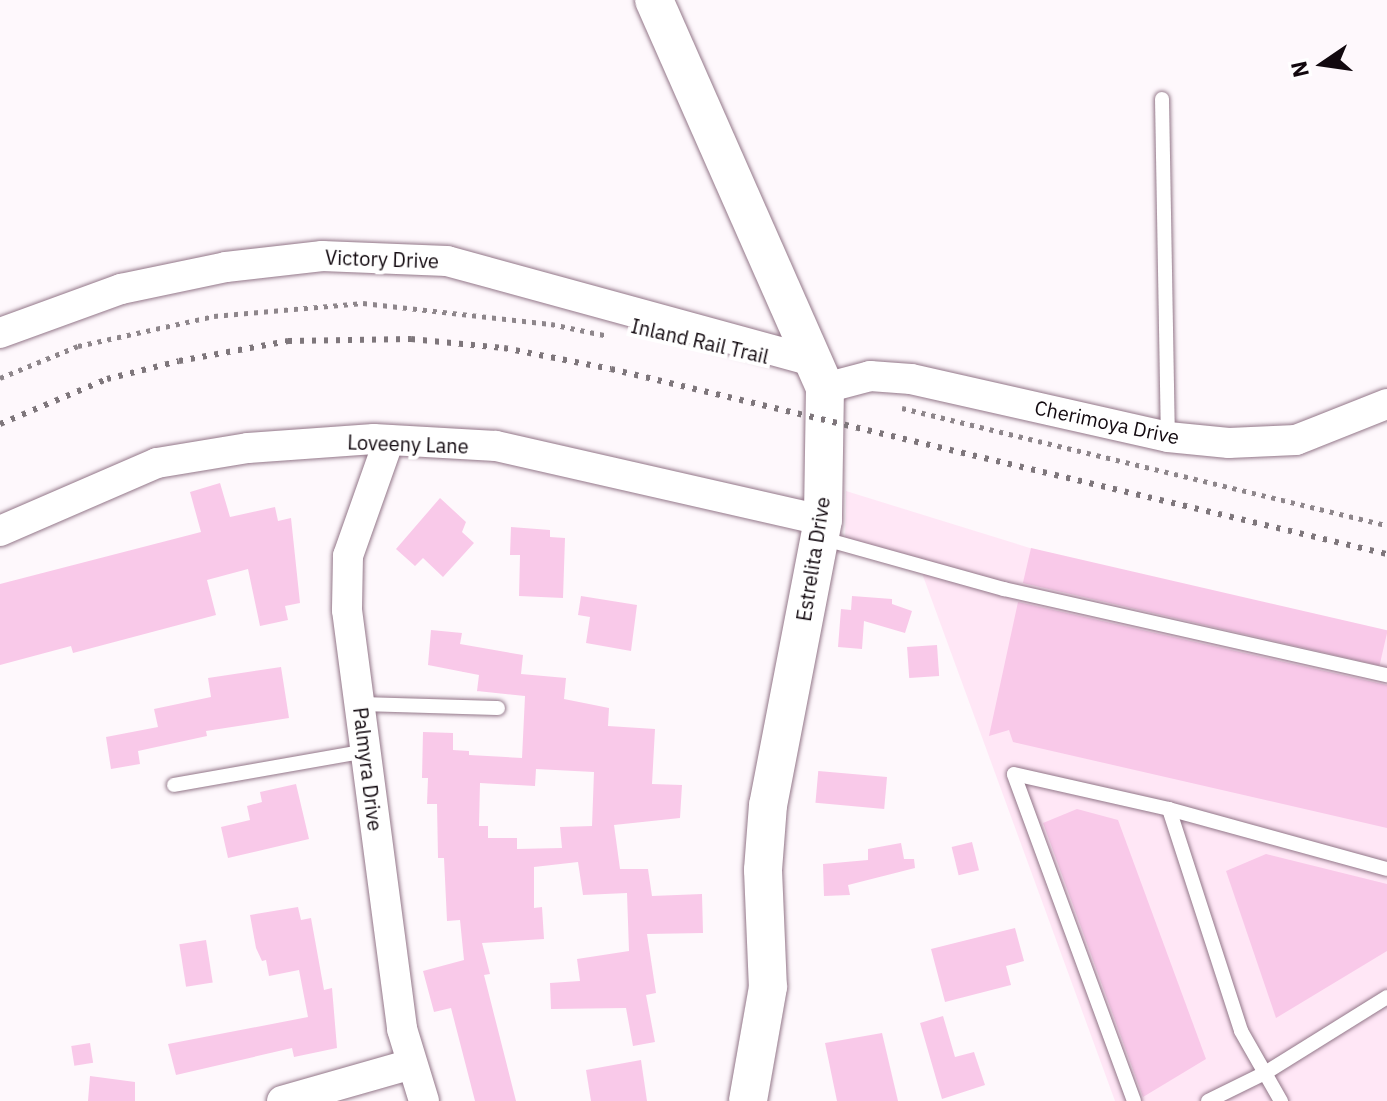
<!DOCTYPE html>
<html>
<head>
<meta charset="utf-8">
<style>
  body { margin:0 }
  #map { position:relative; width:1387px; height:1101px; overflow:hidden; background:#fef8fc; font-family:"IBM Plex Sans",sans-serif }
  div>[style] { position:absolute }
  .built>* { inset:0; background:#ffe7f6 }
  .building>* { inset:0; background:#f9c9e9; transform-origin:0 0 }
  .path>* { height:5px; margin-top:-2.5px; transform-origin:0; background:repeating-linear-gradient(90deg,#8e868b 0 4px,transparent 0 10px) }
  .roads { filter:drop-shadow(0 0 2px #937789) drop-shadow(0 0 2px #937789) }
  .service>* { height:14px; margin:-7px; padding:0 7px; transform-origin:7px; border-radius:7px; background:#fff }
  .minor>* { height:30px; margin:-15px; padding:0 15px; transform-origin:15px; border-radius:15px; background:#fff }
  .tertiary>* { height:38px; margin:-19px; padding:0 19px; transform-origin:19px; border-radius:19px; background:#fff }
  .rail>* { height:6px; margin-top:-3px; transform-origin:0; background:repeating-linear-gradient(90deg,#7e767b 0 4px,transparent 0 12px) }
  span { translate:-50% -50%; white-space:nowrap; text-align:center; line-height:1.15; -webkit-text-stroke:8px #fff; paint-order:stroke }
  .street-label { font-size:20px; color:#12090f }
  .north { position:absolute; left:1283px; top:24px; width:80px; height:80px; -webkit-text-stroke:6px #fff; paint-order:stroke; rotate:257deg; font-size:22px; font-weight:700; line-height:32px; text-align:center; color:#12090f }
  .north::after { content:''; display:block; margin:auto; width:28px; height:36px; background:#12090f; clip-path:polygon(50% 0,100% 100%,50% 72%,0 100%) }
</style>
</head>
<body>
<div id="map">
  <div class="built">
    <i style="clip-path:polygon(846px 491px,1033px 549px,1387px 632px,1387px 1101px,1115px 1101px,919px 565px,845px 545px)"></i>
  </div>
  <div class="building">
    <i style="clip-path:polygon(220px 483px,230px 517px,275px 507px,278px 521px,291px 518px,300px 603px,285px 606px,288px 620px,260px 626px,248px 569px,207px 580px,216px 615px,73px 653px,71px 646px,0 665px,0 584px,201px 532px,190px 492px)"></i>
    <i style="clip-path:polygon(440px 498px,466px 522px,462px 532px,474px 543px,443px 577px,423px 558px,415px 566px,396px 549px)"></i>
    <i style="clip-path:polygon(511px 527px,550px 530px,550px 537px,565px 538px,563px 598px,519px 596px,520px 555px,510px 555px)"></i>
    <i style="left:1031px;top:548px;width:366px;height:36px;rotate:13deg"></i>
    <i style="clip-path:polygon(581px 596px,637px 605px,631px 651px,586px 643px,590px 617px,578px 615px)"></i>
    <i style="clip-path:polygon(852px 596px,892px 599px,892px 604px,912px 611px,905px 633px,864px 621px,862px 649px,838px 647px,841px 609px,851px 610px)"></i>
    <i style="clip-path:polygon(1018px 602px,1387px 685px,1387px 828px,1013px 742px,1009px 730px,989px 736px)"></i>
    <i style="clip-path:polygon(evenodd,431px 630px,462px 633px,460px 644px,523px 655px,521px 674px,566px 678px,564px 699px,609px 708px,608px 726px,655px 729px,652px 784px,682px 785px,680px 818px,614px 825px,620px 869px,648px 869px,652px 896px,702px 894px,703px 933px,647px 934px,656px 993px,646px 995px,655px 1042px,633px 1046px,626px 1008px,551px 1009px,550px 983px,580px 981px,577px 959px,629px 951px,627px 893px,583px 895px,578px 862px,534px 867px,534px 908px,542px 907px,544px 939px,482px 943px,490px 974px,484px 975px,516px 1101px,475px 1101px,451px 1008px,434px 1012px,423px 971px,464px 960px,460px 920px,447px 921px,444px 858px,438px 858px,437px 804px,427px 804px,428px 778px,422px 778px,423px 732px,453px 733px,453px 750px,469px 751px,469px 755px,522px 758px,525px 696px,477px 691px,479px 675px,428px 665px,431px 630px,536px 769px,594px 772px,592px 826px,560px 827px,562px 848px,517px 849px,517px 838px,488px 838px,488px 826px,479px 826px,480px 783px,535px 786px,536px 769px)"></i>
    <i style="left:937px;top:645px;width:31px;height:30px;rotate:86deg"></i>
    <i style="clip-path:polygon(281px 667px,289px 718px,206px 731px,207px 736px,138px 751px,140px 764px,111px 769px,106px 737px,158px 727px,154px 709px,211px 697px,208px 678px)"></i>
    <i style="left:887px;top:777px;width:32px;height:69px;rotate:95deg"></i>
    <i style="clip-path:polygon(296px 784px,309px 839px,228px 858px,221px 827px,250px 820px,247px 806px,262px 802px,260px 792px)"></i>
    <i style="clip-path:polygon(1077px 809px,1118px 820px,1206px 1059px,1143px 1097px,1043px 823px)"></i>
    <i style="left:972px;top:842px;width:29px;height:21px;rotate:76deg"></i>
    <i style="clip-path:polygon(901px 843px,904px 859px,914px 859px,915px 868px,848px 885px,850px 895px,824px 896px,823px 864px,868px 860px,868px 849px)"></i>
    <i style="clip-path:polygon(1266px 854px,1387px 884px,1387px 951px,1276px 1018px,1226px 871px)"></i>
    <i style="clip-path:polygon(298px 907px,301px 920px,311px 918px,324px 990px,332px 988px,337px 1048px,294px 1057px,292px 1048px,176px 1075px,168px 1044px,308px 1017px,299px 970px,269px 976px,266px 960px,262px 961px,256px 948px,250px 915px)"></i>
    <i style="clip-path:polygon(1015px 928px,1024px 961px,1006px 966px,1011px 985px,945px 1002px,931px 949px)"></i>
    <i style="left:206px;top:940px;width:43px;height:27px;rotate:81deg"></i>
    <i style="clip-path:polygon(943px 1016px,955px 1057px,974px 1052px,985px 1085px,942px 1099px,920px 1023px)"></i>
    <i style="clip-path:polygon(882px 1033px,898px 1101px,837px 1101px,825px 1043px)"></i>
    <i style="left:90px;top:1043px;width:20px;height:19px;rotate:81deg"></i>
    <i style="clip-path:polygon(641px 1060px,647px 1101px,591px 1101px,586px 1070px)"></i>
    <i style="clip-path:polygon(90px 1076px,135px 1082px,135px 1101px,88px 1101px)"></i>
  </div>
  <div class="path">
    <i style="left:0;top:378px;width:84px;rotate:-22.3deg"></i>
    <i style="left:78px;top:346px;width:139px;rotate:-12.4deg"></i>
    <i style="left:214px;top:316px;width:150px;rotate:-5deg"></i>
    <i style="left:363px;top:303px;width:189px;rotate:6.4deg"></i>
    <i style="left:551px;top:324px;width:59px;rotate:11.7deg"></i>
    <i style="left:902px;top:408px;width:499px;rotate:13.6deg"></i>
  </div>
  <div class="roads">
    <div class="service">
      <i style="left:1162px;top:99px;width:338px;rotate:89deg"></i>
      <i style="left:821px;top:538px;width:190px;rotate:15.6deg"></i>
      <i style="left:1004px;top:589px;width:393px;rotate:12.7deg"></i>
      <i style="left:360px;top:704px;width:138px;rotate:1.7deg"></i>
      <i style="left:174px;top:785px;width:195px;rotate:-10deg"></i>
      <i style="left:1169px;top:809px;width:226px;rotate:15.4deg"></i>
      <i style="left:1134px;top:1101px;width:348px;rotate:-110.2deg"></i>
      <i style="left:1014px;top:774px;width:159px;rotate:12.7deg"></i>
      <i style="left:1169px;top:809px;width:233px;rotate:72deg"></i>
      <i style="left:1241px;top:1031px;width:81px;rotate:60.3deg"></i>
      <i style="left:1208px;top:1101px;width:64px;rotate:-26.2deg"></i>
      <i style="left:1265px;top:1073px;width:144px;rotate:-31.9deg"></i>
    </div>
    <div class="minor">
      <i style="left:0;top:333px;width:129px;rotate:-20deg"></i>
      <i style="left:121px;top:289px;width:107px;rotate:-11.8deg"></i>
      <i style="left:226px;top:267px;width:97px;rotate:-6.5deg"></i>
      <i style="left:322px;top:256px;width:125px;rotate:2.3deg"></i>
      <i style="left:447px;top:261px;width:376px;rotate:15.3deg"></i>
      <i style="left:825px;top:388px;width:47px;rotate:-14.9deg"></i>
      <i style="left:870px;top:376px;width:41px;rotate:4.2deg"></i>
      <i style="left:911px;top:379px;width:263px;rotate:12.7deg"></i>
      <i style="left:1168px;top:437px;width:61px;rotate:5.6deg"></i>
      <i style="left:1229px;top:443px;width:67px;rotate:-2.6deg"></i>
      <i style="left:1296px;top:440px;width:98px;rotate:-21.6deg"></i>
      <i style="left:389px;top:440px;width:123px;rotate:109.5deg"></i>
      <i style="left:348px;top:556px;width:54px;rotate:91.1deg"></i>
      <i style="left:347px;top:610px;width:423px;rotate:82.5deg"></i>
      <i style="left:402px;top:1029px;width:75px;rotate:73deg"></i>
      <i style="left:0;top:531px;width:171px;rotate:-23.4deg"></i>
      <i style="left:157px;top:463px;width:92px;rotate:-9.4deg"></i>
      <i style="left:248px;top:448px;width:126px;rotate:-4.1deg"></i>
      <i style="left:374px;top:439px;width:122px;rotate:3.3deg"></i>
      <i style="left:496px;top:446px;width:335px;rotate:12.8deg"></i>
      <i style="left:282px;top:1101px;width:135px;rotate:-15.9deg"></i>
    </div>
    <div class="tertiary">
      <i style="left:654px;top:0;width:424px;rotate:66.2deg"></i>
      <i style="left:825px;top:388px;width:132px;rotate:90.9deg"></i>
      <i style="left:823px;top:520px;width:290px;rotate:100.9deg"></i>
      <i style="left:768px;top:805px;width:65px;rotate:94.4deg"></i>
      <i style="left:763px;top:870px;width:117px;rotate:87.6deg"></i>
      <i style="left:768px;top:987px;width:116px;rotate:100deg"></i>
    </div>
  </div>
  <div class="rail">
    <i style="left:0;top:424px;width:116px;rotate:-22.8deg"></i>
    <i style="left:107px;top:379px;width:74px;rotate:-14deg"></i>
    <i style="left:179px;top:361px;width:111px;rotate:-10.4deg"></i>
    <i style="left:288px;top:341px;width:123px;rotate:-0.9deg"></i>
    <i style="left:411px;top:339px;width:93px;rotate:5.5deg"></i>
    <i style="left:504px;top:348px;width:109px;rotate:11.1deg"></i>
    <i style="left:611px;top:369px;width:798px;rotate:13.41deg"></i>
  </div>
  <div class="street-label">
    <span style="left:382px;top:259px;rotate:2deg">Victory Drive</span>
    <span style="left:700px;top:341px;rotate:13deg">Inland Rail Trail</span>
    <span style="left:1107px;top:422px;rotate:12deg">Cherimoya Drive</span>
    <span style="left:408px;top:444px;rotate:2deg">Loveeny Lane</span>
    <span style="left:813px;top:559px;rotate:-81deg">Estrelita Drive</span>
    <span style="left:368px;top:769px;rotate:83deg">Palmyra Drive</span>
  </div>
  <div class="north">N</div>
</div>
</body>
</html>
